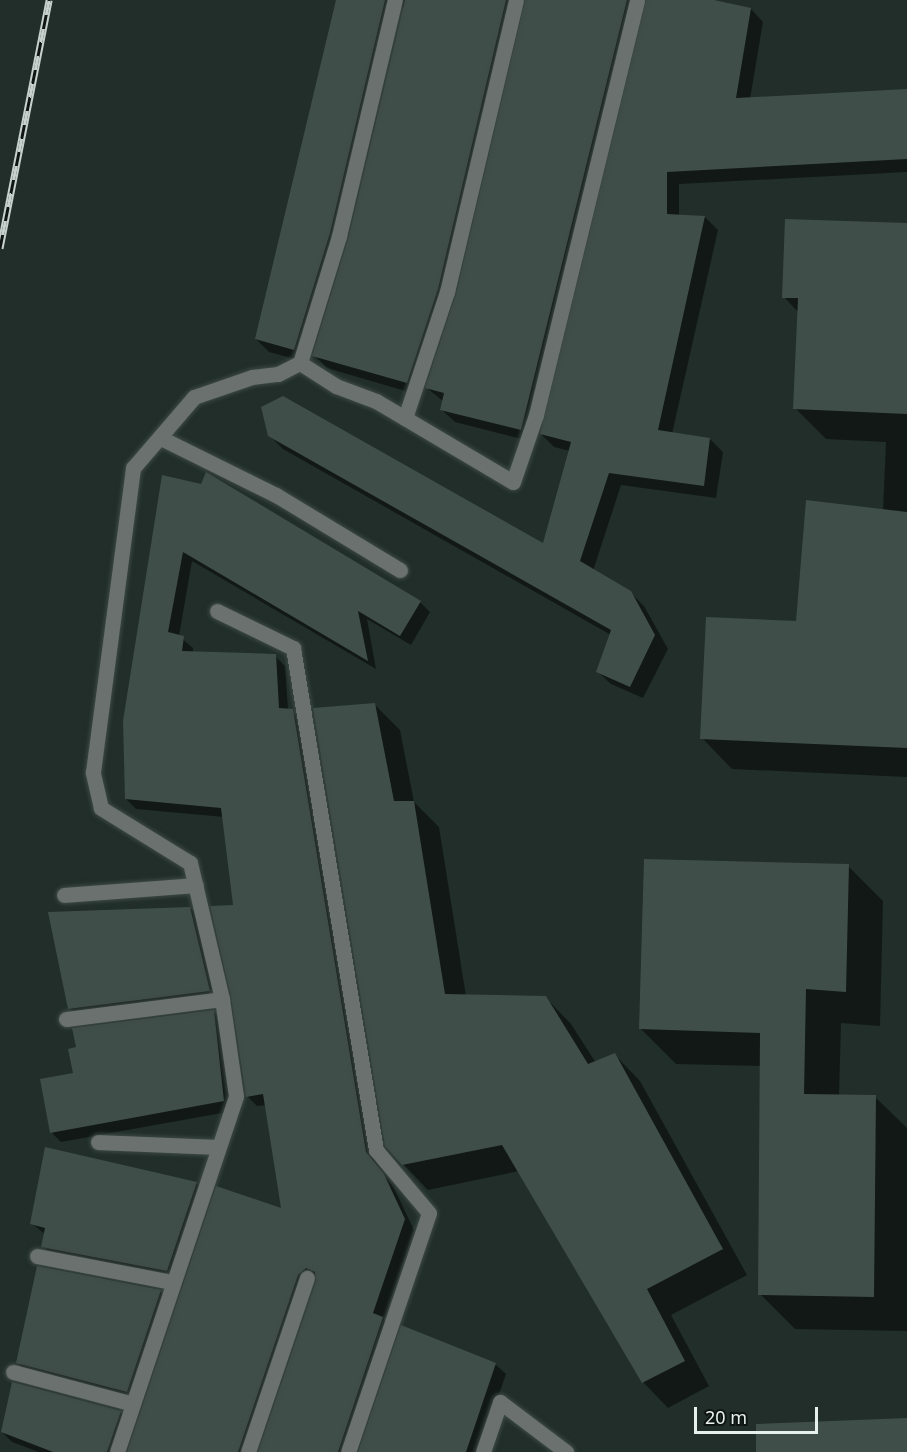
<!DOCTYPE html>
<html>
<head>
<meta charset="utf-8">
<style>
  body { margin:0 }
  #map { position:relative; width:907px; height:1452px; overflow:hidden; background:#212e29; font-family:"Noto Sans",sans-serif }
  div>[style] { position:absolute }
  .shadow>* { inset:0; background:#0007 }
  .building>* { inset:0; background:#404e49 }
  .roads { filter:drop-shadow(0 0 2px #3d4944) drop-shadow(0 0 2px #3d4944) }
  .lane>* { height:15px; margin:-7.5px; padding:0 7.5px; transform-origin:7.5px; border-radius:7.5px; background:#6a716e }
  .rail>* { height:7px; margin-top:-3.5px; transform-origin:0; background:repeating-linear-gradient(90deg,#0f1513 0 14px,#c7d1cd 0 28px); box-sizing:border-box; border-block:2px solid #c7d1cd }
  span { translate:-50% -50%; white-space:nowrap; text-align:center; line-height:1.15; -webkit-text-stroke:5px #0f1513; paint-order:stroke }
  .scale { position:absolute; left:694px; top:1407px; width:124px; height:27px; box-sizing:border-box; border:3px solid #e7f0ec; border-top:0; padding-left:8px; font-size:18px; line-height:21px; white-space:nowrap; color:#e7f0ec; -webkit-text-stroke:4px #0f1513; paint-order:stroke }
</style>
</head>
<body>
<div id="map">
  <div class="shadow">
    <i style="clip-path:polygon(338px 0,706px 0,751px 9px,763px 22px,750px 99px,907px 90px,907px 172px,679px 184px,679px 216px,705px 217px,718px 230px,672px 434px,710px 439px,723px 452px,716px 498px,621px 485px,593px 571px,630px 592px,644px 606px,668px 649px,643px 698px,611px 684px,598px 672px,611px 635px,283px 449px,269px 435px,544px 546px,570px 451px,554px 447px,541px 434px,648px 3px,640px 11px,533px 442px,455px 422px,442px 410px,444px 402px,427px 388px,458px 295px,526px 6px,519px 11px,419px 395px,327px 368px,314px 355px,350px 239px,405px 6px,398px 11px,306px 362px,269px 352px,256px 339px)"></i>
    <i style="clip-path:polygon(907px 225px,907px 777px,732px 769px,702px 738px,798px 623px,883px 511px,886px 442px,826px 439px,795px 408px,799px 313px,784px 297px)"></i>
    <i style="clip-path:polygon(163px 477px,420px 602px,430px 612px,411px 645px,367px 619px,376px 669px,192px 561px,179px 636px,193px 648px,193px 653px,275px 656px,285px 666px,288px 710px,303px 721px,376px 1163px,393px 1186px,414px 1230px,384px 1320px,393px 1329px,352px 1452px,260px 1452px,318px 1280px,311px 1280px,251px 1452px,127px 1452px,283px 1211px,266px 1105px,257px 1106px,247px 1096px,235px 906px,224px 817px,136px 809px,126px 799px)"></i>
    <i style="clip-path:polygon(375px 705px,400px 730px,414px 802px,439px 827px,466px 996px,546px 998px,571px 1024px,596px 1063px,615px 1055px,640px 1081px,747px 1275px,671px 1315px,709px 1386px,668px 1408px,643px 1382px,519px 1171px,428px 1190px,403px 1164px)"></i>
    <i style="clip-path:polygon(848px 866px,883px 901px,880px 1026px,841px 1023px,839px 1096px,875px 1097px,907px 1128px,907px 1331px,795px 1329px,760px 1294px,762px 1066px,676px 1064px,641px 1029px)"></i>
    <i style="clip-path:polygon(190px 908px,200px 918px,219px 1000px,80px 1018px,70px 1008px)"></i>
    <i style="clip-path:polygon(213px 1011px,223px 1022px,233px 1111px,61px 1142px,51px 1132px,74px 1075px,78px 1048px)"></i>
    <i style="clip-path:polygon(196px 1183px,206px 1193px,177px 1280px,53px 1256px,43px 1246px,45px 1234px,31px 1223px)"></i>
    <i style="clip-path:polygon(160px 1291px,170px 1301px,137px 1401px,27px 1372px,17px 1362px)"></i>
    <i style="clip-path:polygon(495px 1364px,506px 1374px,479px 1452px,360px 1452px)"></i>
    <i style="clip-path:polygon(120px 1412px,130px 1422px,121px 1452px,39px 1452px,12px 1442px,2px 1432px)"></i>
  </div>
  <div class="building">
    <i style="clip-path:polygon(336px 0,385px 0,330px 233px,294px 350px,255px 339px)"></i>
    <i style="clip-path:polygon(405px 0,506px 0,438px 289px,407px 383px,312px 356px,348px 239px)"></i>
    <i style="clip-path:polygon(525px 0,627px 0,521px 430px,440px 410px,444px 393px,425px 388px,456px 294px)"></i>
    <i style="clip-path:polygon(646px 0,714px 0,751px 8px,736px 98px,907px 89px,907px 159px,667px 172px,667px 214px,705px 216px,658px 430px,710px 438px,704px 486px,609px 473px,580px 561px,631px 591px,655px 635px,630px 687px,596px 672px,611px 630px,268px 436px,261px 407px,283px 396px,543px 543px,571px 442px,540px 434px)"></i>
    <i style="clip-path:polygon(785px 219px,907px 223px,907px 414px,793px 409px,798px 298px,782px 298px)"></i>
    <i style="clip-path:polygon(206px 472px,421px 601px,400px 636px,358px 611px,368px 661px,183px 552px,168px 632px,184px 636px,182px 651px,276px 654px,279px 708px,293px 709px,366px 1152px,384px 1174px,405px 1219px,373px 1313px,383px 1317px,338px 1452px,258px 1452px,316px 1281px,315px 1272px,306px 1268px,298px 1275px,238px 1452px,127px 1452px,216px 1186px,281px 1208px,263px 1094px,246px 1097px,231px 997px,210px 906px,233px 905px,221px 808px,125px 799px,123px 721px,162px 475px,201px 484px)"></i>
    <i style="clip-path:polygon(806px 500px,907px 512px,907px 748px,700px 739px,706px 617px,796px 621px)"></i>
    <i style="clip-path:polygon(375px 703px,394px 801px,414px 801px,445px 994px,546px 996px,588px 1064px,615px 1053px,723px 1249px,647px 1289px,685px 1361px,642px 1383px,502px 1145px,402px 1165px,385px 1146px,313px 708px)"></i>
    <i style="clip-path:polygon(644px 859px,849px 864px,846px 992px,806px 989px,804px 1094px,876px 1095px,874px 1297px,758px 1295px,760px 1033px,639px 1029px)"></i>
    <i style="clip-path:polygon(190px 907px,210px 991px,68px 1009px,48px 912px)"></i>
    <i style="clip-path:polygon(214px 1010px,224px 1101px,50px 1133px,40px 1079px,73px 1073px,68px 1049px,76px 1047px,72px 1028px)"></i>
    <i style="clip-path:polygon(45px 1147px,197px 1182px,167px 1271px,41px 1247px,45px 1228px,30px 1224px)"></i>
    <i style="clip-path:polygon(37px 1266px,161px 1290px,127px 1392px,16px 1363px)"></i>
    <i style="clip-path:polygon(401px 1325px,496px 1363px,466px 1452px,358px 1452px)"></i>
    <i style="clip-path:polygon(12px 1382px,121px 1411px,107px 1452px,53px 1452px,1px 1432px)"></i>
    <i style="clip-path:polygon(907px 1418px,907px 1452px,756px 1452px,756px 1424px)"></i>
  </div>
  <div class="roads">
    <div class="lane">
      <i style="left:300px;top:363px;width:43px;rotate:32.6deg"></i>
      <i style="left:336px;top:386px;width:43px;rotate:20.6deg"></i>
      <i style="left:376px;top:401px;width:159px;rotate:30.6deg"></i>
      <i style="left:513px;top:482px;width:71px;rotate:-71.1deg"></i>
      <i style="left:536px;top:415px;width:427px;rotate:-76.3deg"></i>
      <i style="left:405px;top:418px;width:133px;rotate:-71.6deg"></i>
      <i style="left:447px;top:292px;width:300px;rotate:-76.7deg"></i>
      <i style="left:161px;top:438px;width:128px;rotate:26.4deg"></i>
      <i style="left:276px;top:495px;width:145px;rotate:31.2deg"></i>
      <i style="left:217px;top:611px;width:85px;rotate:26deg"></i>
      <i style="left:293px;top:648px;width:509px;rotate:80.61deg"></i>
      <i style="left:376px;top:1150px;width:82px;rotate:49.9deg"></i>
      <i style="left:429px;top:1213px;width:252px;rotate:108.7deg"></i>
      <i style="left:64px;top:895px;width:132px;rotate:-4.3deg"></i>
      <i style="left:66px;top:1019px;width:157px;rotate:-7.3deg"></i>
      <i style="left:98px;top:1142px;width:119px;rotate:2.4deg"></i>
      <i style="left:37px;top:1256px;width:137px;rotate:10.9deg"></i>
      <i style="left:13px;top:1372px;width:124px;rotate:14.9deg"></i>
      <i style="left:117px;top:1452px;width:375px;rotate:-71.5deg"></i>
      <i style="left:236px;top:1096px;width:98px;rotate:-98.2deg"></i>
      <i style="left:222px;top:999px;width:140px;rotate:-103.2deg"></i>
      <i style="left:190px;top:863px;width:105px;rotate:-148.3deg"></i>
      <i style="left:101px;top:808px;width:37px;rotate:-103deg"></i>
      <i style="left:93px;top:772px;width:307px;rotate:-82.5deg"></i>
      <i style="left:133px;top:468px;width:94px;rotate:-49.3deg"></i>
      <i style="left:194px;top:397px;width:61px;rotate:-19deg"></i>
      <i style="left:252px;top:377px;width:26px;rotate:-7deg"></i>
      <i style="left:278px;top:374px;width:25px;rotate:-27deg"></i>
      <i style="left:300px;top:363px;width:133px;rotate:-72.9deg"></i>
      <i style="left:339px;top:236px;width:243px;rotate:-76.7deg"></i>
      <i style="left:248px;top:1452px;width:184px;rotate:-71.3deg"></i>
      <i style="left:483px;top:1452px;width:53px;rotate:-71.2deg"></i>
      <i style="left:500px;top:1402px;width:83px;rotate:37.1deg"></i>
    </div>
  </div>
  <div class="rail">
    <i style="left:0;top:248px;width:253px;rotate:-78.8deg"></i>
  </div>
  <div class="scale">20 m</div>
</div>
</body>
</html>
